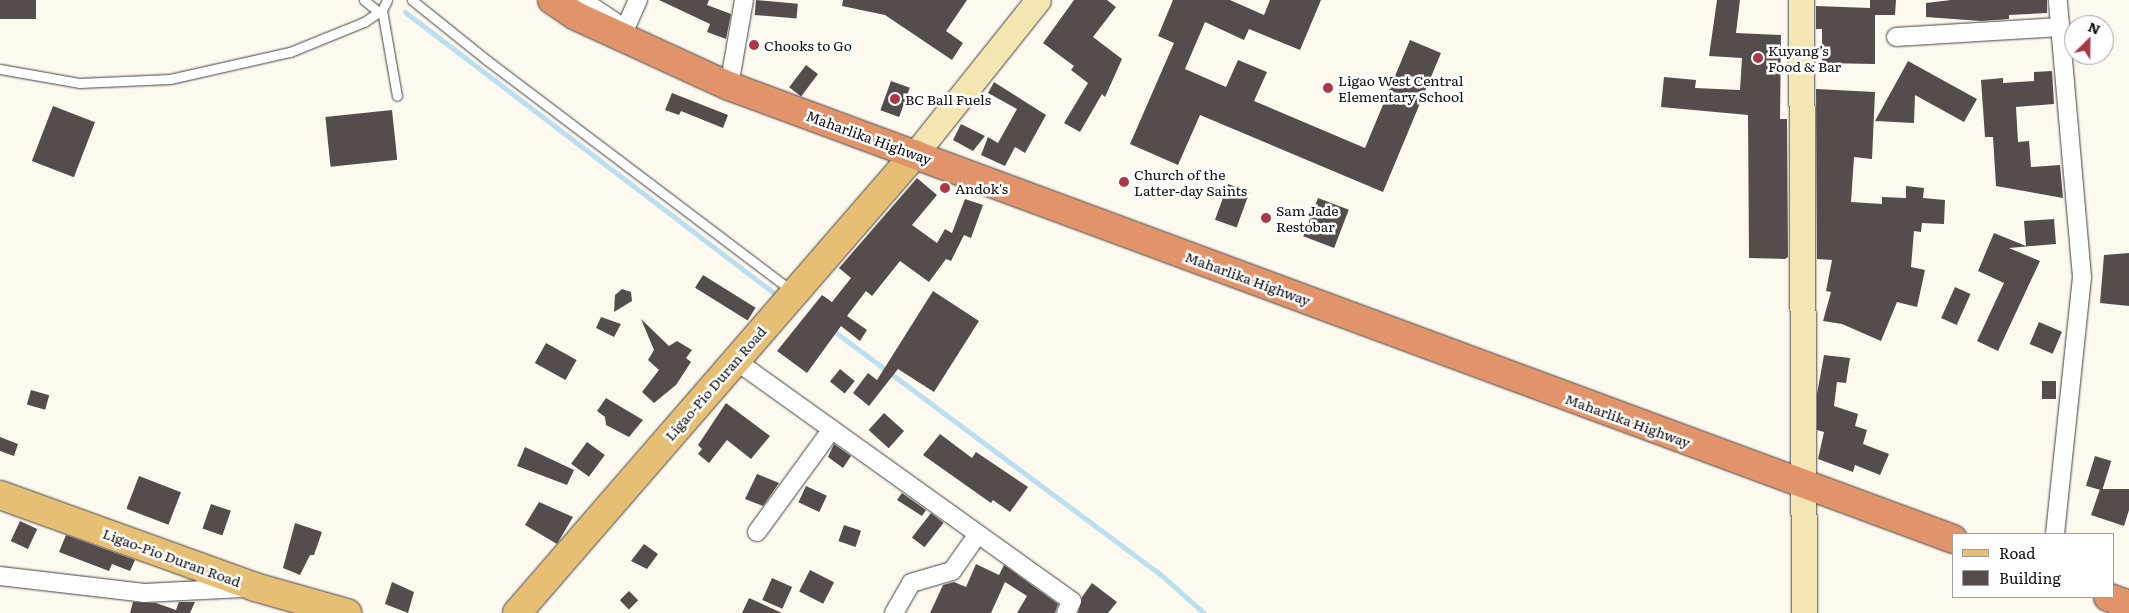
<!DOCTYPE html>
<html>
<head>
<meta charset="utf-8">
<style>
  body { margin:0 }
  #map { position:relative; width:2129px; height:613px; overflow:hidden; background:#fdf9ef; font-family:Literata,serif }
  div>[style] { position:absolute }
  .stream>* { height:5px; margin:-2.5px; padding:0 2.5px; transform-origin:2.5px; border-radius:2.5px; background:#badfee }
  .building>* { inset:0; background:#544d4b; transform-origin:0 0 }
  .roads { filter:drop-shadow(0 0 1px #404040) drop-shadow(0 0 1px #404040) }
  .lane>* { height:9px; margin:-4.5px; padding:0 4.5px; transform-origin:4.5px; border-radius:4.5px; background:#fff }
  .street>* { height:18px; margin:-9px; padding:0 9px; transform-origin:9px; border-radius:9px; background:#fff }
  .secondary>* { height:25px; margin:-12.5px; padding:0 12.5px; transform-origin:12.5px; border-radius:12.5px; background:#f4e6b2 }
  .primary>* { height:28px; margin:-14px; padding:0 14px; transform-origin:14px; border-radius:14px; background:#e6bf75 }
  .highway>* { height:28px; margin:-14px; padding:0 14px; transform-origin:14px; border-radius:14px; background:#e19469 }
  .dots>* { width:14px; height:14px; translate:-50% -50%; box-sizing:border-box; border:2px solid #fff; border-radius:50% }
  span { translate:-50% -50%; white-space:nowrap; text-align:center; line-height:1.15; -webkit-text-stroke:5px #fff; paint-order:stroke }
  .poi-label { font-size:14px; color:#0d0d0d }
  .left { translate:0 -50%; text-align:left }
  .street-label { font-size:14px; color:#0d0d0d }
  .legend { position:absolute; left:1952px; top:533px; width:162px; height:65px; box-sizing:border-box; background:#fff; border:1px solid #9e9e9e; margin:0; padding:6px 9px; list-style:none; font-size:15px; color:#0d0d0d }
  .legend li { display:flex; align-items:center; gap:10px; height:25px }
  .legend b { width:25px; border:1px solid #9e9e9e }
  .north { position:absolute; left:2064px; top:15px; width:50px; height:50px; box-sizing:border-box; background:#fff; border:1px solid #9e9e9e; border-radius:50%; rotate:23deg; font-size:14px; font-weight:700; line-height:20px; text-align:center; color:#0d0d0d }
  .north::after { content:''; display:block; margin:auto; width:18px; height:22px; background:#aa3748; clip-path:polygon(50% 0,100% 100%,50% 72%,0 100%) }
</style>
</head>
<body>
<div id="map">
  <div class="stream">
    <i style="left:405px;top:12px;width:467px;rotate:37.3deg"></i>
    <i style="left:831px;top:329px;width:410px;rotate:36.7deg"></i>
    <i style="left:1160px;top:574px;width:59px;rotate:41.6deg"></i>
  </div>
  <div class="building">
    <i style="left:0;top:0;width:36px;height:19px"></i>
    <i style="clip-path:polygon(659px 0,709px 0,707px 5px,731px 14px,726px 39px,707px 32px,710px 24px)"></i>
    <i style="left:756px;top:0;width:42px;height:15px;rotate:5deg"></i>
    <i style="clip-path:polygon(843px 0,967px 0,946px 31px,963px 43px,952px 60px,885px 15px,842px 6px)"></i>
    <i style="clip-path:polygon(1074px 0,1107px 0,1116px 7px,1093px 37px,1122px 59px,1105px 97px,1102px 94px,1080px 132px,1064px 123px,1088px 83px,1071px 70px,1074px 66px,1043px 43px)"></i>
    <i style="clip-path:polygon(1173px 0,1230px 0,1264px 15px,1270px 0,1321px 0,1300px 50px,1249px 29px,1244px 40px,1205px 22px,1185px 69px,1226px 87px,1238px 60px,1267px 72px,1254px 101px,1365px 148px,1410px 40px,1441px 53px,1383px 192px,1200px 115px,1178px 165px,1130px 144px,1174px 43px,1158px 36px)"></i>
    <i style="clip-path:polygon(1717px 0,1740px 0,1736px 33px,1781px 35px,1780px 119px,1787px 119px,1788px 257px,1785px 259px,1749px 258px,1748px 115px,1661px 107px,1664px 77px,1696px 80px,1695px 88px,1740px 90px,1742px 58px,1709px 56px)"></i>
    <i style="clip-path:polygon(1870px 0,1896px 0,1895px 15px,1875px 15px,1875px 64px,1822px 63px,1822px 29px,1816px 29px,1816px 6px,1870px 8px)"></i>
    <i style="clip-path:polygon(1951px 0,2047px 0,2047px 13px,2009px 15px,2009px 19px,1981px 21px,1926px 17px,1926px 3px)"></i>
    <i style="clip-path:polygon(1908px 61px,1977px 99px,1964px 122px,1915px 95px,1914px 123px,1875px 121px)"></i>
    <i style="left:806px;top:65px;width:15px;height:28px;rotate:37deg"></i>
    <i style="clip-path:polygon(2052px 71px,2054px 104px,2016px 107px,2018px 142px,2029px 141px,2031px 167px,2060px 165px,2063px 198px,1996px 186px,1993px 137px,1985px 137px,1981px 80px,2003px 78px,2003px 83px,2034px 81px,2034px 72px)"></i>
    <i style="left:891px;top:81px;width:20px;height:31px;rotate:20deg"></i>
    <i style="clip-path:polygon(994px 82px,1046px 115px,1025px 153px,1015px 147px,1005px 166px,981px 155px,988px 137px,998px 143px,1017px 109px,988px 93px)"></i>
    <i style="clip-path:polygon(1816px 89px,1875px 92px,1872px 159px,1854px 157px,1851px 202px,1882px 204px,1882px 197px,1906px 198px,1906px 186px,1924px 188px,1923px 198px,1945px 200px,1944px 224px,1922px 223px,1921px 232px,1914px 231px,1911px 267px,1925px 270px,1917px 307px,1897px 302px,1881px 341px,1842px 324px,1823px 321px,1831px 292px,1826px 291px,1832px 260px,1817px 259px)"></i>
    <i style="clip-path:polygon(672px 93px,728px 115px,723px 128px,681px 111px,679px 115px,665px 110px)"></i>
    <i style="left:53px;top:106px;width:45px;height:59px;rotate:21deg"></i>
    <i style="left:392px;top:110px;width:50px;height:67px;rotate:84deg"></i>
    <i style="clip-path:polygon(961px 124px,985px 136px,973px 151px,953px 140px)"></i>
    <i style="clip-path:polygon(917px 178px,937px 195px,912px 225px,937px 243px,945px 229px,952px 233px,965px 199px,983px 205px,971px 238px,964px 235px,951px 261px,946px 259px,929px 282px,900px 261px,872px 296px,866px 291px,847px 316px,867px 330px,860px 341px,841px 326px,807px 373px,777px 351px,822px 295px,832px 302px,851px 278px,839px 268px)"></i>
    <i style="left:1228px;top:184px;width:23px;height:38px;rotate:20deg"></i>
    <i style="left:1318px;top:198px;width:33px;height:41px;rotate:21deg"></i>
    <i style="clip-path:polygon(2054px 219px,2056px 244px,2009px 248px,2040px 261px,1998px 351px,1977px 341px,2004px 283px,1978px 271px,1994px 233px,2026px 246px,2024px 221px)"></i>
    <i style="clip-path:polygon(2129px 253px,2129px 306px,2100px 303px,2104px 255px)"></i>
    <i style="left:703px;top:275px;width:62px;height:15px;rotate:32deg"></i>
    <i style="left:1955px;top:287px;width:17px;height:34px;rotate:24deg"></i>
    <i style="clip-path:polygon(622px 289px,631px 292px,632px 301px,614px 312px,615px 295px)"></i>
    <i style="clip-path:polygon(933px 291px,979px 321px,934px 392px,898px 369px,869px 406px,853px 393px,868px 373px,877px 380px)"></i>
    <i style="clip-path:polygon(601px 317px,621px 324px,614px 337px,596px 328px)"></i>
    <i style="clip-path:polygon(641px 319px,669px 346px,677px 341px,692px 350px,686px 358px,691px 362px,676px 385px,654px 403px,642px 392px,659px 370px,648px 360px,654px 350px)"></i>
    <i style="left:2039px;top:322px;width:25px;height:24px;rotate:23deg"></i>
    <i style="left:546px;top:343px;width:35px;height:23px;rotate:29deg"></i>
    <i style="clip-path:polygon(1824px 355px,1850px 358px,1846px 383px,1837px 382px,1834px 406px,1858px 414px,1855px 426px,1867px 430px,1863px 444px,1889px 454px,1880px 475px,1855px 465px,1853px 472px,1818px 459px,1824px 432px,1817px 430px,1817px 394px)"></i>
    <i style="left:840px;top:369px;width:19px;height:16px;rotate:39deg"></i>
    <i style="left:2042px;top:381px;width:14px;height:18px"></i>
    <i style="left:31px;top:390px;width:19px;height:15px;rotate:16deg"></i>
    <i style="clip-path:polygon(606px 398px,643px 420px,629px 437px,606px 425px,605px 417px,597px 411px)"></i>
    <i style="clip-path:polygon(726px 403px,770px 436px,751px 459px,727px 440px,709px 463px,698px 454px,702px 449px,698px 445px)"></i>
    <i style="left:884px;top:413px;width:27px;height:23px;rotate:42deg"></i>
    <i style="clip-path:polygon(940px 434px,972px 458px,976px 452px,1028px 487px,1010px 512px,993px 500px,991px 503px,923px 455px)"></i>
    <i style="clip-path:polygon(0 437px,18px 444px,14px 456px,0 451px)"></i>
    <i style="left:587px;top:442px;width:22px;height:27px;rotate:36deg"></i>
    <i style="clip-path:polygon(834px 444px,851px 456px,843px 468px,828px 457px)"></i>
    <i style="clip-path:polygon(525px 447px,574px 470px,567px 485px,517px 466px)"></i>
    <i style="left:2095px;top:456px;width:17px;height:31px;rotate:17deg"></i>
    <i style="clip-path:polygon(757px 474px,779px 483px,763px 506px,745px 499px)"></i>
    <i style="left:139px;top:476px;width:45px;height:35px;rotate:21deg"></i>
    <i style="left:806px;top:486px;width:23px;height:18px;rotate:25deg"></i>
    <i style="clip-path:polygon(2100px 489px,2129px 489px,2129px 510px,2124px 526px,2091px 515px)"></i>
    <i style="clip-path:polygon(902px 493px,926px 510px,922px 516px,897px 500px)"></i>
    <i style="clip-path:polygon(539px 502px,573px 517px,557px 544px,525px 525px)"></i>
    <i style="left:211px;top:504px;width:21px;height:26px;rotate:19deg"></i>
    <i style="left:931px;top:513px;width:16px;height:31px;rotate:38deg"></i>
    <i style="left:20px;top:521px;width:19px;height:22px;rotate:25deg"></i>
    <i style="clip-path:polygon(295px 523px,322px 532px,314px 555px,310px 555px,300px 575px,283px 568px)"></i>
    <i style="left:844px;top:525px;width:18px;height:17px;rotate:19deg"></i>
    <i style="clip-path:polygon(66px 535px,135px 560px,130px 571px,112px 564px,109px 571px,59px 552px)"></i>
    <i style="clip-path:polygon(644px 544px,658px 554px,647px 569px,631px 561px)"></i>
    <i style="clip-path:polygon(976px 564px,999px 575px,1004px 565px,1058px 604px,1055px 613px,1017px 613px,1027px 596px,1005px 582px,991px 613px,930px 613px,943px 585px,954px 582px,966px 587px)"></i>
    <i style="left:810px;top:570px;width:27px;height:24px;rotate:27deg"></i>
    <i style="left:772px;top:578px;width:22px;height:24px;rotate:24deg"></i>
    <i style="clip-path:polygon(392px 582px,414px 592px,408px 613px,385px 604px)"></i>
    <i style="clip-path:polygon(1092px 583px,1117px 602px,1108px 613px,1078px 613px,1082px 597px)"></i>
    <i style="left:629px;top:591px;width:13px;height:13px;rotate:45deg"></i>
    <i style="clip-path:polygon(749px 598px,782px 613px,742px 613px)"></i>
    <i style="clip-path:polygon(133px 602px,156px 603px,176px 610px,179px 602px,195px 602px,190px 613px,130px 613px)"></i>
  </div>
  <div class="roads">
    <div class="lane">
      <i style="left:364px;top:0;width:19px;rotate:39deg"></i>
      <i style="left:412px;top:0;width:97px;rotate:38.8deg"></i>
      <i style="left:488px;top:61px;width:383px;rotate:37.1deg"></i>
      <i style="left:382px;top:10px;width:87px;rotate:80.1deg"></i>
      <i style="left:0;top:69px;width:80px;rotate:10deg"></i>
      <i style="left:79px;top:83px;width:91px;rotate:-2.5deg"></i>
      <i style="left:170px;top:79px;width:123px;rotate:-12.7deg"></i>
      <i style="left:290px;top:52px;width:80px;rotate:-22.1deg"></i>
      <i style="left:364px;top:22px;width:22px;rotate:-34deg"></i>
      <i style="left:382px;top:10px;width:11px;rotate:-63deg"></i>
    </div>
    <div class="street">
      <i style="left:582px;top:0;width:52px;rotate:34deg"></i>
      <i style="left:625px;top:29px;width:32px;rotate:-66deg"></i>
      <i style="left:1896px;top:37px;width:164px;rotate:-3.5deg"></i>
      <i style="left:729px;top:86px;width:87px;rotate:-80.1deg"></i>
      <i style="left:735px;top:360px;width:414px;rotate:35.6deg"></i>
      <i style="left:1072px;top:601px;width:13px;rotate:117deg"></i>
      <i style="left:757px;top:532px;width:127px;rotate:-53.9deg"></i>
      <i style="left:2055px;top:534px;width:258px;rotate:-84deg"></i>
      <i style="left:2082px;top:277px;width:278px;rotate:-95deg"></i>
      <i style="left:0;top:576px;width:145px;rotate:6.7deg"></i>
      <i style="left:144px;top:593px;width:99px;rotate:-2.9deg"></i>
      <i style="left:894px;top:613px;width:34px;rotate:-60deg"></i>
      <i style="left:911px;top:583px;width:43px;rotate:-16.3deg"></i>
      <i style="left:952px;top:571px;width:45px;rotate:-54.9deg"></i>
    </div>
    <div class="secondary">
      <i style="left:1801px;top:0;width:613px;rotate:89.72deg"></i>
      <i style="left:915px;top:154px;width:197px;rotate:-51.4deg"></i>
    </div>
    <div class="primary">
      <i style="left:0;top:495px;width:271px;rotate:19.8deg"></i>
      <i style="left:255px;top:587px;width:96px;rotate:15.8deg"></i>
      <i style="left:517px;top:613px;width:608px;rotate:-49.07deg"></i>
    </div>
    <div class="highway">
      <i style="left:552px;top:0;width:29px;rotate:34deg"></i>
      <i style="left:576px;top:16px;width:168px;rotate:24.6deg"></i>
      <i style="left:729px;top:86px;width:1305px;rotate:20.31deg"></i>
      <i style="left:2108px;top:597px;width:22px;rotate:21deg"></i>
    </div>
  </div>
  <div class="dots">
    <i style="left:754px;top:45px;background:#aa3748"></i>
    <i style="left:1758px;top:58px;background:#aa3748"></i>
    <i style="left:1328px;top:88px;background:#aa3748"></i>
    <i style="left:895px;top:99px;background:#aa3748"></i>
    <i style="left:1124px;top:182px;background:#aa3748"></i>
    <i style="left:945px;top:188px;background:#aa3748"></i>
    <i style="left:1266px;top:218px;background:#aa3748"></i>
  </div>
  <div class="poi-label">
    <span class="left" style="left:764px;top:45px">Chooks to Go</span>
    <span class="left" style="left:1768px;top:58px">Kuyang’s<br>Food &amp; Bar</span>
    <span class="left" style="left:1338px;top:88px">Ligao West Central<br>Elementary School</span>
    <span class="left" style="left:905px;top:99px">BC Ball Fuels</span>
    <span class="left" style="left:1134px;top:182px">Church of the<br>Latter-day Saints</span>
    <span class="left" style="left:955px;top:188px">Andok's</span>
    <span class="left" style="left:1276px;top:218px">Sam Jade<br>Restobar</span>
  </div>
  <div class="street-label">
    <span style="left:869px;top:137px;rotate:20deg">Maharlika Highway</span>
    <span style="left:1248px;top:278px;rotate:20deg">Maharlika Highway</span>
    <span style="left:715px;top:383px;rotate:-49deg">Ligao-Pio Duran Road</span>
    <span style="left:1628px;top:420px;rotate:20deg">Maharlika Highway</span>
    <span style="left:172px;top:557px;rotate:20deg">Ligao-Pio Duran Road</span>
  </div>
  <ul class="legend">
  <li><b style="height:6px;background:#e6bf75"></b>Road</li>
  <li><b style="height:14px;background:#544d4b"></b>Building</li>
  </ul>
  <div class="north">N</div>
</div>
</body>
</html>
